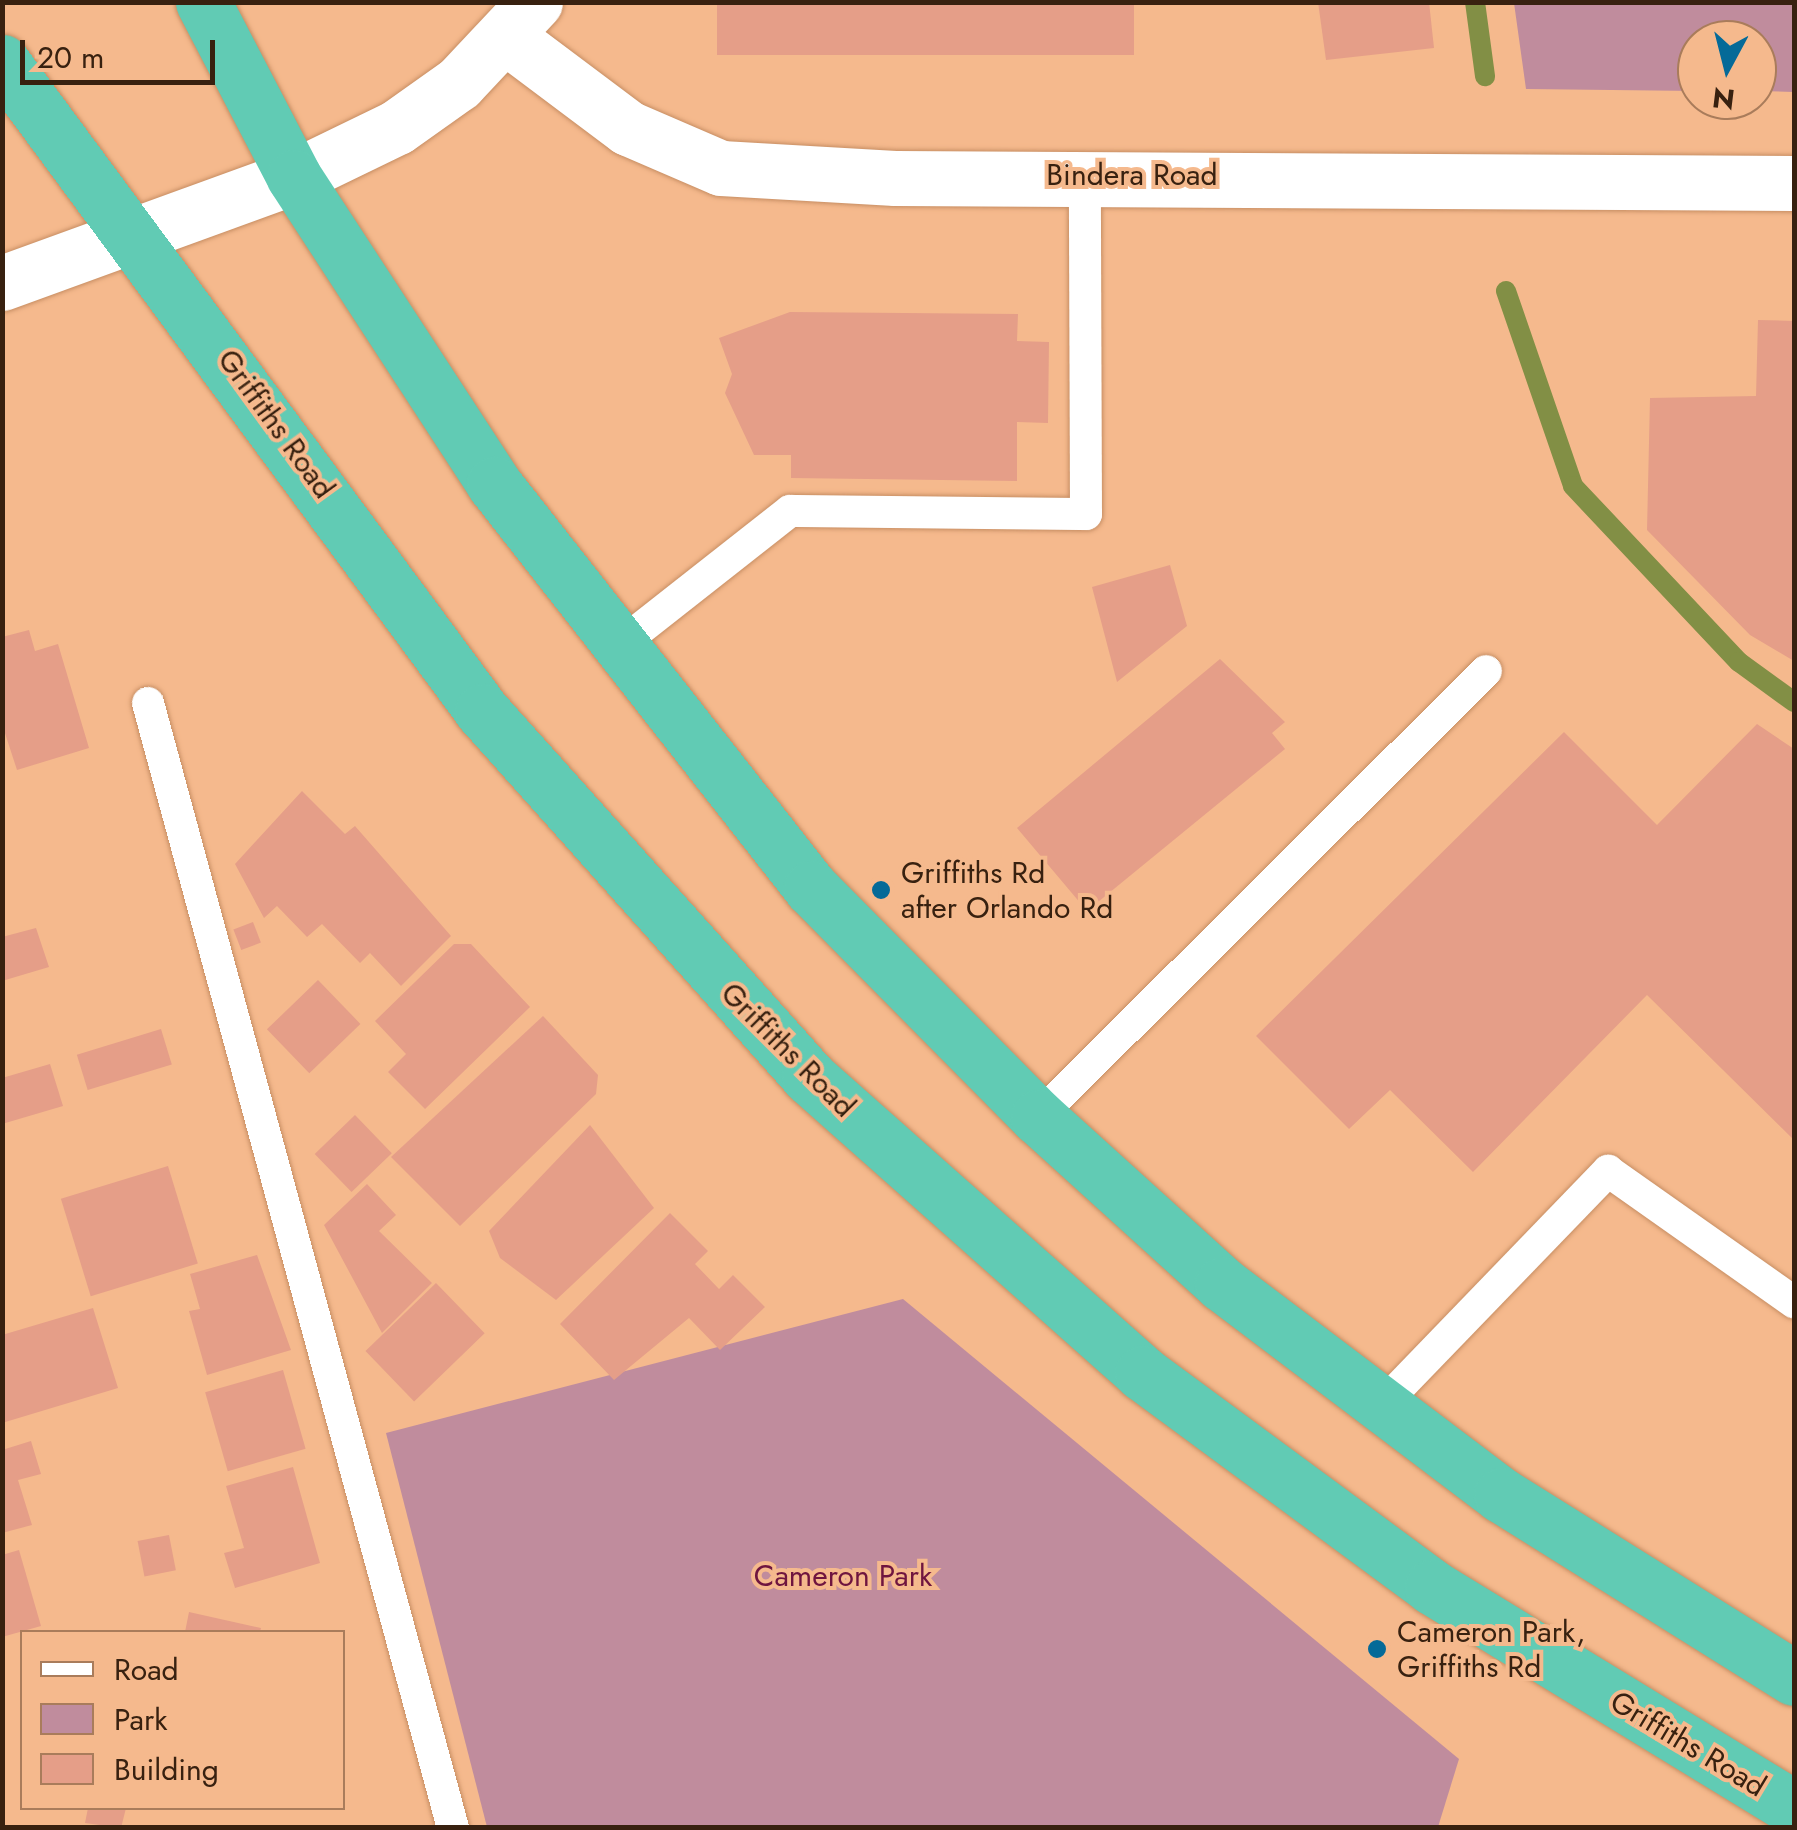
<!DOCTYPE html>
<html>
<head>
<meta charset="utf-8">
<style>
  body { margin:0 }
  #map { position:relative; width:1797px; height:1830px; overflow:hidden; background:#f5b98d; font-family:Jost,sans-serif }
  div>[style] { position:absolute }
  .green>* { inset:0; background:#c08c9d }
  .stream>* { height:20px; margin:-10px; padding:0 10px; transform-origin:10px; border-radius:10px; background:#828f45 }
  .building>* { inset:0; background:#e59e88; transform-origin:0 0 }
  .roads { filter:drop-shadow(0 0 2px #c78e63) drop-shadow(0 0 2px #c78e63) }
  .lane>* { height:32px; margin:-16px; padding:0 16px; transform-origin:16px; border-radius:16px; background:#fff }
  .street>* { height:55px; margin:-27.5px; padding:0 27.5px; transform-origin:27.5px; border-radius:27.5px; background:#fff }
  .highway>* { height:55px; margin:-27.5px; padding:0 27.5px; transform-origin:27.5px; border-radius:27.5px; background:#61cbb4 }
  .dots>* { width:28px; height:28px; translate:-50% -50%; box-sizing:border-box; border:5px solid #f5b98d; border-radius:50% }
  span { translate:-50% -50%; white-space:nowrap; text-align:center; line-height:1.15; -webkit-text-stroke:8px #f5b98d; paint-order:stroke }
  .street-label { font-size:30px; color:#382110 }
  .poi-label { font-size:30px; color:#382110 }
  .left { translate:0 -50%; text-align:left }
  .park-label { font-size:30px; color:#6f153f }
  .frame { position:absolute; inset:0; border:5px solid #382110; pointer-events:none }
  .legend { position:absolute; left:20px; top:1630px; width:325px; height:180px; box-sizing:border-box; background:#f5b98d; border:2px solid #a97c5b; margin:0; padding:12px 18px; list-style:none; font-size:30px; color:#382110 }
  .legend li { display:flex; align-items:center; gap:20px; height:50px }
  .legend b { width:50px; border:2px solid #a97c5b }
  .north { position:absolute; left:1677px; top:20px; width:100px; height:100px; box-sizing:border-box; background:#f5b98d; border:2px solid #a97c5b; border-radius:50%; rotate:187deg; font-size:28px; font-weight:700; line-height:40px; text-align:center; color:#382110 }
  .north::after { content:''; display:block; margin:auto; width:35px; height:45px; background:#056a98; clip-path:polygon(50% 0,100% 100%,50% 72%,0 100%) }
  .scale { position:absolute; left:20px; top:40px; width:195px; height:45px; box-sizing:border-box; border:5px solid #382110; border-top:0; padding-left:12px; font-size:30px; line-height:35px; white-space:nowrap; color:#382110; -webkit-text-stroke:8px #f5b98d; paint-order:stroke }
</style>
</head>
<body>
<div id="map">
  <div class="green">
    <i style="clip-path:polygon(1514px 3px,1794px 3px,1794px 92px,1757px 91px,1757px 40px,1697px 40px,1697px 91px,1526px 89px)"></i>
    <i style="clip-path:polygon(903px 1299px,1459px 1759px,1438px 1827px,487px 1827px,386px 1433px)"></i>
  </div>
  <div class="stream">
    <i style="left:1475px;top:2px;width:75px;rotate:82.3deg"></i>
    <i style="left:1506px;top:291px;width:206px;rotate:71deg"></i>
    <i style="left:1573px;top:486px;width:242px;rotate:46.7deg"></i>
    <i style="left:1739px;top:662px;width:68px;rotate:36deg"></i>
  </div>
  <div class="building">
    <i style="left:717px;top:2px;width:417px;height:53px"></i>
    <i style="clip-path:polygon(1318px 2px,1429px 2px,1434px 48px,1326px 60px)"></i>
    <i style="clip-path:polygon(790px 312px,1018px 314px,1017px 341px,1049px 342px,1048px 423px,1017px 422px,1017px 481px,791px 478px,791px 455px,754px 455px,725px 393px,732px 374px,719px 338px)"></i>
    <i style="clip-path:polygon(1758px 320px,1794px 321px,1794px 661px,1750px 635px,1647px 530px,1650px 398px,1756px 396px)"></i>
    <i style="clip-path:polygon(1170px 565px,1187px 626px,1117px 682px,1092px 587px)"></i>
    <i style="clip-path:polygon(29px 630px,35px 651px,58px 644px,89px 748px,17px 770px,2px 724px,2px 637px)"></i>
    <i style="clip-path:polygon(1220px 659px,1285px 722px,1272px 733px,1285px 749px,1087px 911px,1017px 828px)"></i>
    <i style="clip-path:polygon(1757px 724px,1794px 749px,1794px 1140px,1647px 995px,1473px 1172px,1390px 1090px,1349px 1129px,1256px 1036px,1564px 732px,1657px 825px)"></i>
    <i style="clip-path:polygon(302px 791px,345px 834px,355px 826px,451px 936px,401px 986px,370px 953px,360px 963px,322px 924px,307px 937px,277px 906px,264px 918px,235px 864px)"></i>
    <i style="left:253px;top:922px;width:22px;height:21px;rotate:69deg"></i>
    <i style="clip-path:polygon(36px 928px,49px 967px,2px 981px,2px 937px)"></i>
    <i style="clip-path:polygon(454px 944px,471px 944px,530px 1007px,425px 1109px,388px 1072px,406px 1054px,375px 1021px)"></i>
    <i style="left:318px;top:980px;width:61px;height:71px;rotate:46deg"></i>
    <i style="clip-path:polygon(543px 1016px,598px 1075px,596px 1094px,460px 1226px,391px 1157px)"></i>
    <i style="left:161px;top:1029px;width:37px;height:88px;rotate:73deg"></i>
    <i style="clip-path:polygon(50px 1064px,63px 1106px,2px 1124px,2px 1078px)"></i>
    <i style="left:355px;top:1115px;width:53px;height:56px;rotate:46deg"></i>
    <i style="clip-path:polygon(590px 1125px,654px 1208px,556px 1300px,500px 1258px,489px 1231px)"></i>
    <i style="left:168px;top:1166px;width:102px;height:112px;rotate:73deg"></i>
    <i style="clip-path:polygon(367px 1184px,396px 1215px,379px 1231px,432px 1283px,382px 1333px,324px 1225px)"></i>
    <i style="clip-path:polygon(670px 1213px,708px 1251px,695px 1264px,719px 1289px,733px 1275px,765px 1307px,720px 1350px,689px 1318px,614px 1380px,560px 1324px)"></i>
    <i style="clip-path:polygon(257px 1255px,291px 1350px,207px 1375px,189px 1311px,200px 1309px,190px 1274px)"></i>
    <i style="left:436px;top:1283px;width:70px;height:98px;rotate:46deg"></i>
    <i style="clip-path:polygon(93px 1308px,118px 1388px,2px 1423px,2px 1335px)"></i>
    <i style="left:283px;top:1370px;width:82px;height:81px;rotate:74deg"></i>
    <i style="clip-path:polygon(31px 1441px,41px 1474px,18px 1480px,32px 1525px,2px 1533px,2px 1450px)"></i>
    <i style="clip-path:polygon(293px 1467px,320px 1563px,235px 1588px,224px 1553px,244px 1548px,226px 1486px)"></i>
    <i style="left:169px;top:1535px;width:36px;height:32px;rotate:79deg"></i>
    <i style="clip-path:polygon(19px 1550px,41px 1626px,2px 1637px,2px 1555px)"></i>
    <i style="clip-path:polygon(189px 1612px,261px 1628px,260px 1632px,185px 1632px)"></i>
    <i style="clip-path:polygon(88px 1808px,126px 1808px,121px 1828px,85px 1823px)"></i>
  </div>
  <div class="roads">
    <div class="lane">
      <i style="left:617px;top:647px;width:220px;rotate:-38.2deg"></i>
      <i style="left:790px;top:511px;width:296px;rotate:0.6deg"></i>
      <i style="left:1086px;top:514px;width:341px;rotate:-90.2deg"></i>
      <i style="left:148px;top:703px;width:1166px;rotate:74.83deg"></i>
      <i style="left:1038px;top:1117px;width:632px;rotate:-44.87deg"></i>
      <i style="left:1379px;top:1408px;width:330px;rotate:-46deg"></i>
      <i style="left:1608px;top:1171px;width:228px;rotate:35.2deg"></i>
    </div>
    <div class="street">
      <i style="left:508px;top:38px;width:150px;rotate:36.9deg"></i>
      <i style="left:628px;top:128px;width:101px;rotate:23.3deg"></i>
      <i style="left:721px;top:168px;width:174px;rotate:3.3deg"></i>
      <i style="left:895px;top:178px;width:899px;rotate:0.32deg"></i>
      <i style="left:2px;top:283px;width:311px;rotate:-20deg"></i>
      <i style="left:294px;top:177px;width:114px;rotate:-25.9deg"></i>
      <i style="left:397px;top:127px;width:76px;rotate:-35.4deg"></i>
      <i style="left:459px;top:83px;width:111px;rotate:-46.8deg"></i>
    </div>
    <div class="highway">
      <i style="left:203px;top:2px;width:197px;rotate:62.5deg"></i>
      <i style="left:294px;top:177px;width:366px;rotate:56.9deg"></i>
      <i style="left:494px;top:484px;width:514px;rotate:51.88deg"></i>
      <i style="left:811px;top:888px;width:322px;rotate:45.3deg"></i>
      <i style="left:1038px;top:1117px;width:248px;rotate:42.2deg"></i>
      <i style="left:1222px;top:1284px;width:350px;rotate:37.1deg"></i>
      <i style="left:1501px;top:1495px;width:345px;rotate:32deg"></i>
      <i style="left:2px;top:62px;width:807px;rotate:53.51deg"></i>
      <i style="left:482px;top:711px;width:491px;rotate:48.2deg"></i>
      <i style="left:809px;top:1077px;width:446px;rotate:41.6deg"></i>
      <i style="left:1142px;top:1373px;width:360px;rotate:36.4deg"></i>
      <i style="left:1432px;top:1587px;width:424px;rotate:31.4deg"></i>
    </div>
  </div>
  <div class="dots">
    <i style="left:881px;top:890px;background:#056a98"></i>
    <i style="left:1377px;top:1649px;background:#056a98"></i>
  </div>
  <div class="street-label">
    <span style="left:1132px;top:175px">Bindera Road</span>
    <span style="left:276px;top:424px;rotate:54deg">Griffiths Road</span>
    <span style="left:788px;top:1050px;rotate:45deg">Griffiths Road</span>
    <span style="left:1688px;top:1744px;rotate:31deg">Griffiths Road</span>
  </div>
  <div class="poi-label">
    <span class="left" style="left:901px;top:890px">Griffiths Rd<br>after Orlando Rd</span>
    <span class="left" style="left:1397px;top:1649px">Cameron Park,<br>Griffiths Rd</span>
  </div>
  <div class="park-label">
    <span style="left:843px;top:1576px">Cameron Park</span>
  </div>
  <div class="frame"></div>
  <ul class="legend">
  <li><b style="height:12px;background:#fff"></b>Road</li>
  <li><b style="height:28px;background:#c08c9d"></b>Park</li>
  <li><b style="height:28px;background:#e59e88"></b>Building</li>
  </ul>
  <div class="north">N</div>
  <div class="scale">20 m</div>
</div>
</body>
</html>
